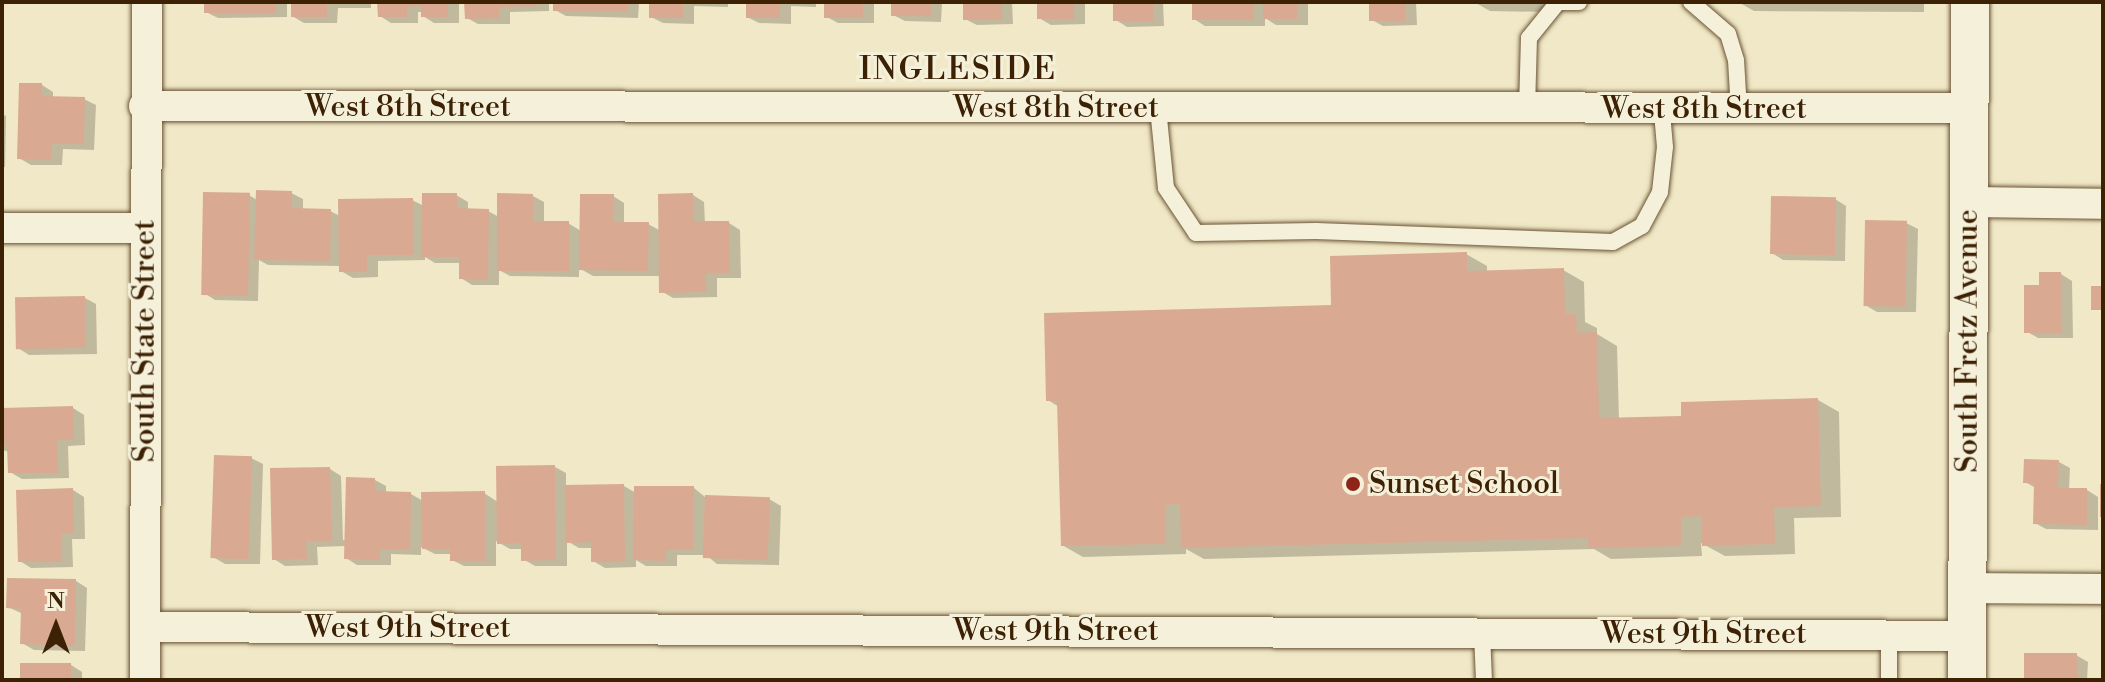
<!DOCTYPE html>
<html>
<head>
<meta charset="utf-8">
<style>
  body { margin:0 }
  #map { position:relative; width:2105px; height:682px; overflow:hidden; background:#f0e8c6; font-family:"Libre Bodoni",serif }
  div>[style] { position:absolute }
  .shadow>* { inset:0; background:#0003 }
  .building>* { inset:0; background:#d9aa91; transform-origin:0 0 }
  .roads { filter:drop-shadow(0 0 2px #6a5334) drop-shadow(0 0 2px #6a5334) }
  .service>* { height:16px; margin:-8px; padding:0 8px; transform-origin:8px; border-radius:8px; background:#f5f0da }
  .minor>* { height:30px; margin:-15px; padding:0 15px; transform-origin:15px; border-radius:15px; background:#f5f0da }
  .tertiary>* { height:38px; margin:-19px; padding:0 19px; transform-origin:19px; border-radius:19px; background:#f5f0da }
  .dots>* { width:22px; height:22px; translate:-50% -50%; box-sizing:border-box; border:4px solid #f5f0da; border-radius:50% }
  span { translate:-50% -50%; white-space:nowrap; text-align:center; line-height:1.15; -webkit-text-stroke:6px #f5f0da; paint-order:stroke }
  .street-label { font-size:30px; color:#3d2104 }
  .poi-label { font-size:30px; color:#3d2104 }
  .left { translate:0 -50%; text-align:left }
  .neighbourhood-label { font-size:32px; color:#3d2104; letter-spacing:2px }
  .frame { position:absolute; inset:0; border:4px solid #3d2104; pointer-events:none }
  .north { position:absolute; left:16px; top:586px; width:80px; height:80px; -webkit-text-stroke:6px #f5f0da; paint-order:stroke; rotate:0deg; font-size:22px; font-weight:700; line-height:32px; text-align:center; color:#3d2104 }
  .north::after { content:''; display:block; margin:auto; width:28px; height:36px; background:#3d2104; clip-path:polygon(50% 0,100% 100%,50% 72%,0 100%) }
</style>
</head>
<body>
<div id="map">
  <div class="shadow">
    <i style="clip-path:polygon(206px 2px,287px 2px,287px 17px,218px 18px,206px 12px)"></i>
    <i style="clip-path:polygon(293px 2px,371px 2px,371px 8px,338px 8px,337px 23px,304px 23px,292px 16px)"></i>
    <i style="clip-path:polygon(379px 2px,459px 2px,459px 23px,434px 23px,423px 16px,423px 12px,418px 12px,418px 23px,391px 23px,380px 16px)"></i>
    <i style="clip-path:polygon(466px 2px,549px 2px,549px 11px,510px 12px,510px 24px,478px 24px,467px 18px)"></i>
    <i style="clip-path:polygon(555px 2px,639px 2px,638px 18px,566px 16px,555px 10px)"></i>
    <i style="clip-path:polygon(651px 2px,728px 2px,728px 7px,694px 6px,694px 24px,663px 23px,651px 17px)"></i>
    <i style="clip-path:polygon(748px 2px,816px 2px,816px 7px,791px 6px,791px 24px,759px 23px,747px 17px)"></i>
    <i style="clip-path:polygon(826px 2px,874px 2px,874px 23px,838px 23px,827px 17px)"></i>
    <i style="clip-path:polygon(893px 2px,942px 2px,941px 22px,905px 21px,893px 15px)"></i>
    <i style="clip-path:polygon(965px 2px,1012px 2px,1013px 24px,977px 25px,965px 19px)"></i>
    <i style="clip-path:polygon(1039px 2px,1085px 2px,1085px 24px,1051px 25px,1039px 18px)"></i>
    <i style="clip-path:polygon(1115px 2px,1163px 2px,1164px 26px,1127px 27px,1116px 20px)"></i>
    <i style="clip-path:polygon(1194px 2px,1308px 2px,1308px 25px,1276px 25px,1265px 18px,1265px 26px,1205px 26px,1194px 19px)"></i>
    <i style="clip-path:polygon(1357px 2px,1416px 2px,1417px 25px,1383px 26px,1372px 20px,1371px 3px)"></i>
    <i style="clip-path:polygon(1474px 2px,1547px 2px,1547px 12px,1490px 11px)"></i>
    <i style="clip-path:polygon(1738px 2px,1924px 2px,1924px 12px,1754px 11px)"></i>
    <i style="clip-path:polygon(42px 85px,53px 92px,53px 98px,84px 99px,96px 105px,94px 150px,63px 149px,62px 165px,31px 165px,19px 158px)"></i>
    <i style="clip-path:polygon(2px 114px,6px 116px,5px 167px,2px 167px)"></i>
    <i style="clip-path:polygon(291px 193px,303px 199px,303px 210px,330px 211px,340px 216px,412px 200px,424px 206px,456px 195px,468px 202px,468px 210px,488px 211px,499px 217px,533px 196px,544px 202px,544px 223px,568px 223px,581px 231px,613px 196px,624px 203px,624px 224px,648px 224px,661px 231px,693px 195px,704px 202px,705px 223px,729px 223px,740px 230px,741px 278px,717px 278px,717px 297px,673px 298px,661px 291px,661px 276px,593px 276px,579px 268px,579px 277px,510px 276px,499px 270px,499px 285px,472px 285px,461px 278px,461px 263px,435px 263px,425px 257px,425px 260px,378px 261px,378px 277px,353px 278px,341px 271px,341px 266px,268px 265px,259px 260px,258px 301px,215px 300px,204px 293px,249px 195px,257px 200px)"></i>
    <i style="clip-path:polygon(1835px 199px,1846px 206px,1845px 261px,1783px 260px,1772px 253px)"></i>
    <i style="clip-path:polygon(1906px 223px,1918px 229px,1916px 312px,1877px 312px,1865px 305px)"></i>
    <i style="clip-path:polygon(1466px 254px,1487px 266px,1487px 272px,1563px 270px,1584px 282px,1585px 322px,1597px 328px,1597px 334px,1617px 346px,1619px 420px,1683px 418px,1818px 400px,1839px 412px,1841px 517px,1794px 518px,1795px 554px,1725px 556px,1701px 543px,1702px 556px,1611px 559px,1594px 549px,1204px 559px,1186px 549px,1186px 554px,1083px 557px,1062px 545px,1059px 407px,1048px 400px,1333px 307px)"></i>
    <i style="clip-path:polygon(2061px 274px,2072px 281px,2073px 338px,2038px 338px,2026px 331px,2041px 287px)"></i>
    <i style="clip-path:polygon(85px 298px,96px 304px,97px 354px,29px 355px,18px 348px)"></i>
    <i style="clip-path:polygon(73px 408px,84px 415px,85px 445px,68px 446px,69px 478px,22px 479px,10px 472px,10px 452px,2px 450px,2px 410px)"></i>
    <i style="clip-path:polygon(251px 458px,263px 464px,260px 564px,225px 564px,213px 557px)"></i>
    <i style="clip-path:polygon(2059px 462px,2070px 468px,2069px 490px,2087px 490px,2098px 497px,2098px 530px,2046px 529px,2035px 523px,2036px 488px,2025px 482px)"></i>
    <i style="clip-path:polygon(555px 467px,566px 473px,566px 487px,624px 486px,636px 493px,694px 488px,705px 497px,769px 499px,781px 506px,779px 565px,717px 564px,706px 555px,677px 555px,677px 566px,646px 566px,636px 560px,636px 567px,605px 568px,593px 561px,593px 548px,579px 548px,567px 541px,567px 566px,535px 566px,523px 559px,523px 549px,510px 549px,496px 541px,496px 566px,464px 566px,452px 560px,452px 554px,435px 554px,421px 547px,421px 555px,391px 554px,391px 565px,357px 565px,346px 558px,346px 546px,317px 547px,318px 565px,285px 566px,274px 559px,330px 469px,341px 476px,343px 540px,346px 540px,375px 480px,386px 486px,386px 493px,411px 494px,423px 501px,484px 493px,498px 502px)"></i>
    <i style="clip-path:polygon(73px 490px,84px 497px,85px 539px,72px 539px,73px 567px,31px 568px,20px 561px)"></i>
    <i style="clip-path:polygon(76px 581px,87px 588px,85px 651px,34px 650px,22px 643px,23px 614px,8px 607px)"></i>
    <i style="clip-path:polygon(2076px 655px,2088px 662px,2087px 680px,2026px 680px)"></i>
    <i style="clip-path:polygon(71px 665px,82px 672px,82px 680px,22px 680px)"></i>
  </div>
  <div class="building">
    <i style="left:204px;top:2px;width:72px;height:11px"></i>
    <i style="left:291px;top:2px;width:36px;height:15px"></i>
    <i style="clip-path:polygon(377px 2px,448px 2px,448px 17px,421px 17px,421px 6px,407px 6px,407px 17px,378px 17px)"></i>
    <i style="clip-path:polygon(464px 2px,538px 2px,538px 6px,499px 7px,499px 18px,465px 19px)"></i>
    <i style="left:553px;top:2px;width:75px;height:9px"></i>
    <i style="left:649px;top:2px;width:34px;height:16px"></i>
    <i style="left:746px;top:2px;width:34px;height:16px"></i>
    <i style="left:824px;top:2px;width:39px;height:16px"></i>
    <i style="left:891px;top:2px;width:40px;height:14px"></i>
    <i style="left:963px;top:2px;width:39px;height:18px"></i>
    <i style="left:1037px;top:2px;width:37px;height:17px"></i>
    <i style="left:1113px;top:2px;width:40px;height:19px"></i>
    <i style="left:1192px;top:2px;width:62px;height:18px"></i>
    <i style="left:1263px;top:2px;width:34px;height:17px"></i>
    <i style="left:1369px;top:2px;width:36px;height:19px"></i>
    <i style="clip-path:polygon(19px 83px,42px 83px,42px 96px,85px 97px,84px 144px,52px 144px,51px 160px,17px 159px)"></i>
    <i style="clip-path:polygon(256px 190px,292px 191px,292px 208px,331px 209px,330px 261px,254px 260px)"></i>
    <i style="left:203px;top:192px;width:47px;height:103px;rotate:1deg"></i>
    <i style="clip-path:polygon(422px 193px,457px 193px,457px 208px,489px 209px,488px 280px,459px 279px,459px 257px,421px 257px)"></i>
    <i style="clip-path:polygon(497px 193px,533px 194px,533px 221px,569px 221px,569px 271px,497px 271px)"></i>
    <i style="clip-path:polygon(693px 193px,694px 221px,729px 221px,730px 273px,706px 273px,706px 292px,659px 293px,658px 194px)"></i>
    <i style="clip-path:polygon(580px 194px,614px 194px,613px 222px,649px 222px,648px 271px,579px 270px)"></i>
    <i style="left:1771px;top:196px;width:65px;height:58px;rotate:1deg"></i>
    <i style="clip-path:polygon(413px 198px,414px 255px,367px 255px,367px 272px,339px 272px,338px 199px)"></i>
    <i style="left:1865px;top:220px;width:42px;height:86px;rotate:1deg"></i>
    <i style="clip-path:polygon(1467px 252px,1467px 271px,1564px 268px,1565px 314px,1576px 314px,1577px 333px,1597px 332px,1599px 418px,1681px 416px,1681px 402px,1818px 398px,1821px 506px,1774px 507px,1775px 544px,1702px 546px,1702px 516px,1681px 517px,1681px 546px,1588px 548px,1588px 538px,1181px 548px,1180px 504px,1165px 505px,1166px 544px,1061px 546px,1057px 401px,1046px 401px,1044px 313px,1331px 305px,1330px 256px)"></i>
    <i style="clip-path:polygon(2039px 272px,2061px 272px,2062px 333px,2024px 333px,2024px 285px,2039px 285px)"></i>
    <i style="left:2091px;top:286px;width:12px;height:24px"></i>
    <i style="left:85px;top:296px;width:52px;height:70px;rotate:89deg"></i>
    <i style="clip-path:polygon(73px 406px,74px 440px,57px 440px,58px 473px,8px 473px,7px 446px,2px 447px,2px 408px)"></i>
    <i style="left:214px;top:455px;width:38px;height:103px;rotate:2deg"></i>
    <i style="clip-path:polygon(2024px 459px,2059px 460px,2058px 488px,2087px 488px,2087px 525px,2033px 524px,2034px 483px,2023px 483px)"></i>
    <i style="clip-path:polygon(555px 465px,556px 560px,521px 561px,521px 543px,497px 544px,496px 466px)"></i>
    <i style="clip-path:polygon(330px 467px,332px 541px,306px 541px,307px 559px,272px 560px,270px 468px)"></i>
    <i style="clip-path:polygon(346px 477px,375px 478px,375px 491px,411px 492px,410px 550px,380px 549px,380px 560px,344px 559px)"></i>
    <i style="clip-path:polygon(624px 484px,625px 562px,591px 562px,591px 542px,566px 543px,565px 485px)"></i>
    <i style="left:2100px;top:484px;width:3px;height:33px"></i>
    <i style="clip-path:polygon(634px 486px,694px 486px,693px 550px,666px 550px,666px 561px,633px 560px)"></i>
    <i style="clip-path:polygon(73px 488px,74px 534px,61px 534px,62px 562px,18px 562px,16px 490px)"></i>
    <i style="clip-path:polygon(485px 491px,486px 561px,450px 561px,450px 549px,422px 549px,421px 492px)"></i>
    <i style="left:705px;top:495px;width:65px;height:63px;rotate:2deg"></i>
    <i style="clip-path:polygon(7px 578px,76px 579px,75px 646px,20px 644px,21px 609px,6px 608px)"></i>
    <i style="left:2024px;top:653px;width:53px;height:27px"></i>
    <i style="left:20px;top:663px;width:51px;height:17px"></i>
  </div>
  <div class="roads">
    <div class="service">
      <i style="left:1691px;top:2px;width:49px;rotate:40.9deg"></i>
      <i style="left:1728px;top:34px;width:27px;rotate:73deg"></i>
      <i style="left:1736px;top:60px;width:50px;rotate:86.6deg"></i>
      <i style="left:1158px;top:108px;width:80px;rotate:84.3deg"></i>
      <i style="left:1166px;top:188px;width:54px;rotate:56.3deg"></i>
      <i style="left:1196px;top:233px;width:120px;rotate:-1deg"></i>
      <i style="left:1316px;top:231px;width:297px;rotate:2.1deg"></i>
      <i style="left:1613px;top:242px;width:33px;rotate:-29deg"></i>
      <i style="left:1642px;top:226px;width:38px;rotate:-62deg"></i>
      <i style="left:1660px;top:192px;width:45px;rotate:-83.7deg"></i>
      <i style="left:1665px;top:147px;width:38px;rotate:-95deg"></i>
      <i style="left:1527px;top:109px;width:71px;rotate:-88.4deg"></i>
      <i style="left:1529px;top:38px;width:46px;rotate:-51.1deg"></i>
      <i style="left:1558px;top:2px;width:21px"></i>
      <i style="left:1482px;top:633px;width:47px;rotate:87.6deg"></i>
      <i style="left:1889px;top:635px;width:45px;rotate:90deg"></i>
    </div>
    <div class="minor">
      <i style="left:144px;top:106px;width:1824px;rotate:0.06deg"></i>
      <i style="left:1968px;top:202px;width:135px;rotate:0.8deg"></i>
      <i style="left:2px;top:228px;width:142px"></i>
      <i style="left:1968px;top:588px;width:135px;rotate:0.4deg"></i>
      <i style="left:146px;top:627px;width:1821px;rotate:0.28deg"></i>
      <i style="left:145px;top:680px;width:678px;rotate:-89.83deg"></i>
    </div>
    <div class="tertiary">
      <i style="left:1967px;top:680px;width:678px;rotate:-89.75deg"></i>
    </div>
  </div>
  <div class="dots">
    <i style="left:1353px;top:484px;background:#8f2418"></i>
  </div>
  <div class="street-label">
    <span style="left:408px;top:107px">West 8th Street</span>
    <span style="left:1056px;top:108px">West 8th Street</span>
    <span style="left:1704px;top:109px">West 8th Street</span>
    <span style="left:145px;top:341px;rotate:-90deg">South State Street</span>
    <span style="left:1968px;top:341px;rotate:-90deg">South Fretz Avenue</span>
    <span style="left:408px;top:628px">West 9th Street</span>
    <span style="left:1056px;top:631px">West 9th Street</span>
    <span style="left:1704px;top:634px">West 9th Street</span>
  </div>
  <div class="poi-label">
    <span class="left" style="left:1369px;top:484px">Sunset School</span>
  </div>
  <div class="neighbourhood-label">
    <span style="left:958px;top:69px">INGLESIDE</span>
  </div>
  <div class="frame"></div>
  <div class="north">N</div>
</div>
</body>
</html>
